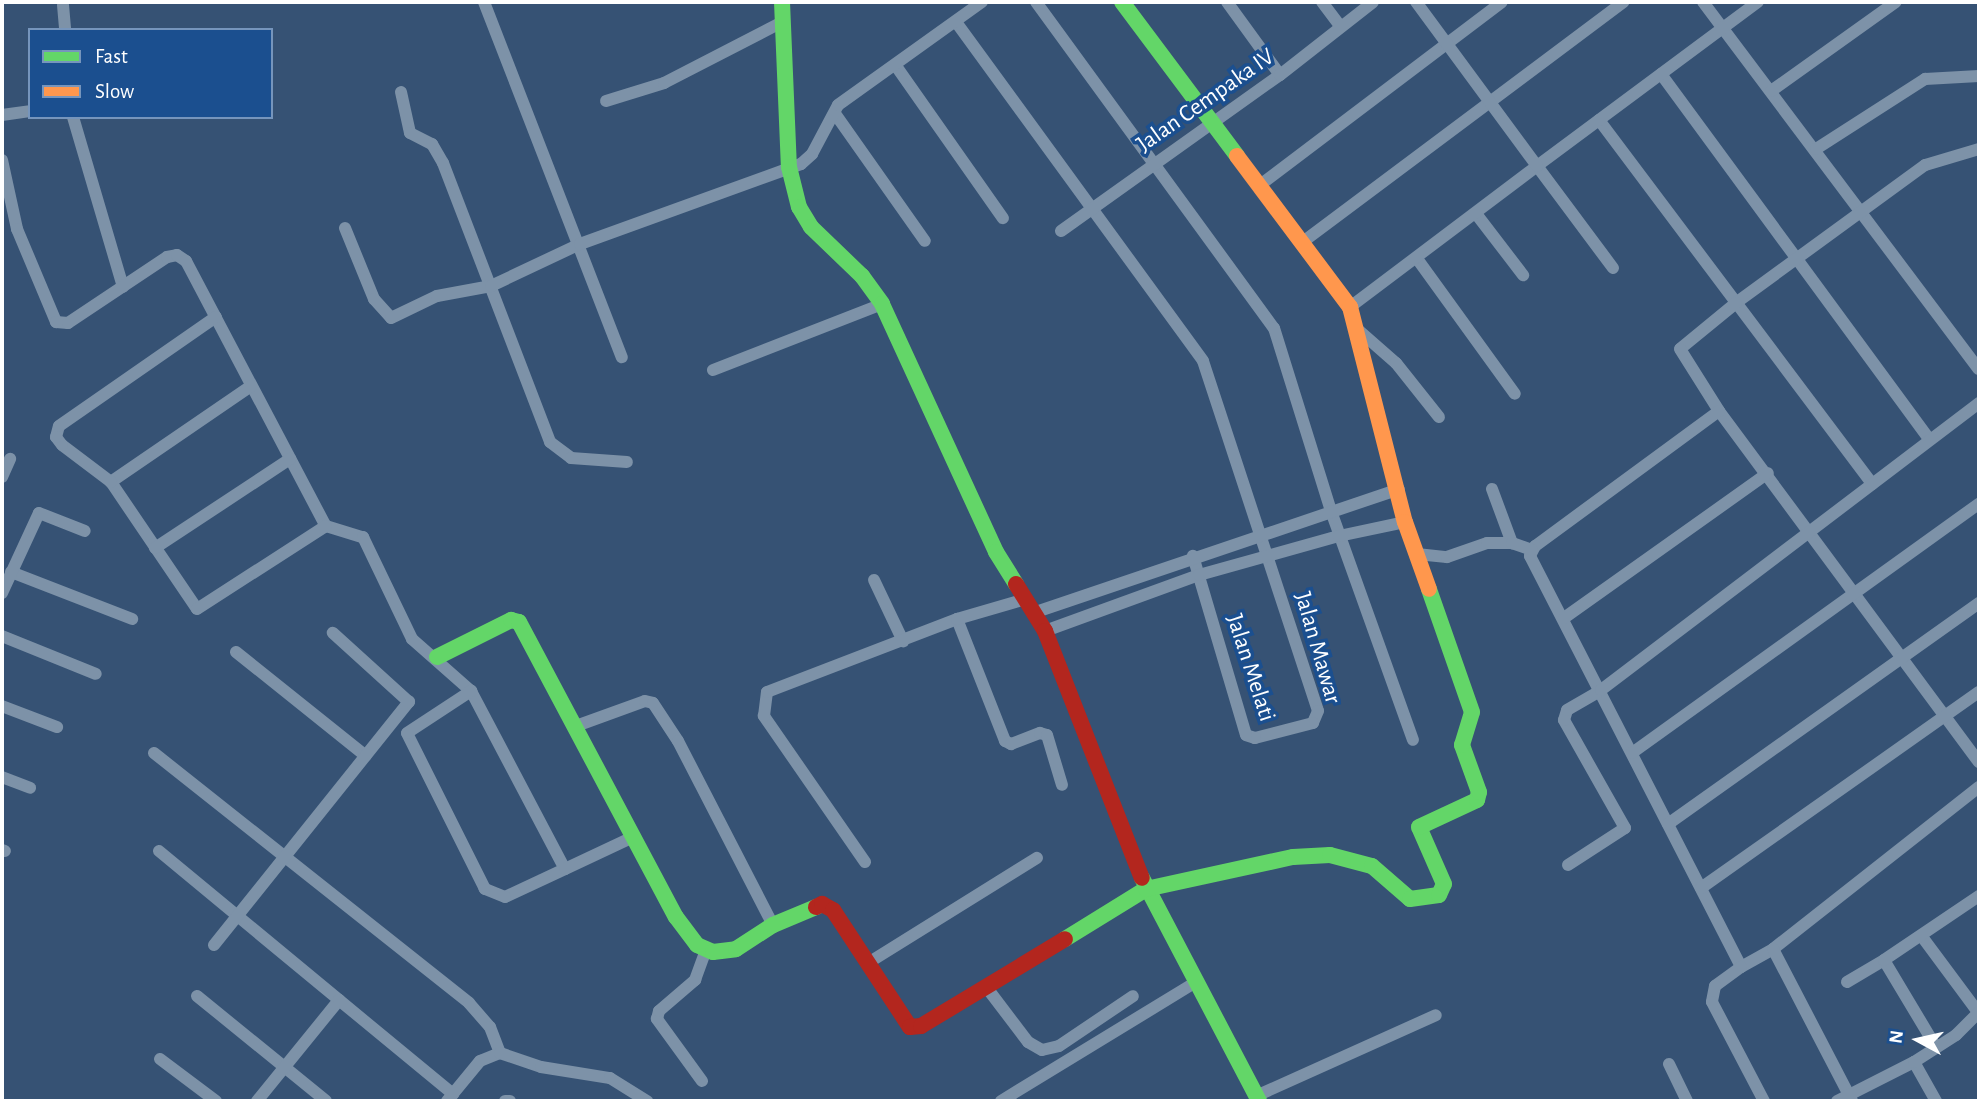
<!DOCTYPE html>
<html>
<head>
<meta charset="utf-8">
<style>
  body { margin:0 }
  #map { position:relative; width:1981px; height:1103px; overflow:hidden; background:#365274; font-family:"Alegreya Sans",sans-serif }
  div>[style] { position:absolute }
  .street>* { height:12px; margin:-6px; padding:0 6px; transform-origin:6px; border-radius:6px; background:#7d92a8 }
  .fast>* { height:16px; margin:-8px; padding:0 8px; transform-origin:8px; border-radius:8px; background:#63d668 }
  .slow>* { height:16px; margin:-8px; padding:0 8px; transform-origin:8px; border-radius:8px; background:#ff974d }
  .jam>* { height:16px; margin:-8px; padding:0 8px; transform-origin:8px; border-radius:8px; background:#b3261e }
  span { translate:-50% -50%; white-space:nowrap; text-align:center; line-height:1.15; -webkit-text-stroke:7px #1b4f8f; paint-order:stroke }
  .street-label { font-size:24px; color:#fff }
  .frame { position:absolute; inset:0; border:4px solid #fff; pointer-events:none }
  .legend { position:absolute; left:28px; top:28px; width:245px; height:91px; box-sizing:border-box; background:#1b4f8f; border:2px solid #7695bc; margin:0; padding:9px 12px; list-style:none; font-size:21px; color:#fff }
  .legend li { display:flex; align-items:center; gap:14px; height:35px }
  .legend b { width:35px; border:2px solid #7695bc }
  .north { position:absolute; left:1883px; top:1005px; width:70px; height:70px; -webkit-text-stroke:5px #1b4f8f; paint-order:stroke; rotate:278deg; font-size:19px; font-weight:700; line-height:28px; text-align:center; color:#fff }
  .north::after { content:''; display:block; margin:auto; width:24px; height:32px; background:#fff; clip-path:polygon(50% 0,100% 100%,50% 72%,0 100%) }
</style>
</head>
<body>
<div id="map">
  <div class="street">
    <i style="left:484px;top:2px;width:381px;rotate:68.8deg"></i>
    <i style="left:1036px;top:2px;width:404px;rotate:53.9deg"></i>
    <i style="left:1274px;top:328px;width:192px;rotate:72.7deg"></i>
    <i style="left:1331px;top:511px;width:243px;rotate:70.3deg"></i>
    <i style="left:1227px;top:2px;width:90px;rotate:54deg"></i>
    <i style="left:1322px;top:2px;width:30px;rotate:53deg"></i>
    <i style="left:1703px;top:2px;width:459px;rotate:53.1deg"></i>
    <i style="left:63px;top:5px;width:25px;rotate:85deg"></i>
    <i style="left:956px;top:22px;width:419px;rotate:53.9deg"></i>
    <i style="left:1203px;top:361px;width:368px;rotate:71.8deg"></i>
    <i style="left:1318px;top:711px;width:13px;rotate:113deg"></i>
    <i style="left:1313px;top:723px;width:60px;rotate:165.5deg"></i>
    <i style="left:1255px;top:738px;width:9px;rotate:-162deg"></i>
    <i style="left:1246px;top:735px;width:187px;rotate:-106.5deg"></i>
    <i style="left:896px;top:66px;width:186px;rotate:54.9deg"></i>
    <i style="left:1661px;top:74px;width:453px;rotate:53.7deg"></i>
    <i style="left:1771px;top:91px;width:153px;rotate:-35.5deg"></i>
    <i style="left:401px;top:92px;width:42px;rotate:77.6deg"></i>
    <i style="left:410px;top:133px;width:25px;rotate:27deg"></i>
    <i style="left:432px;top:144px;width:22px;rotate:60deg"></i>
    <i style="left:443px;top:163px;width:299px;rotate:69deg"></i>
    <i style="left:550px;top:442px;width:26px;rotate:37deg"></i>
    <i style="left:571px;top:458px;width:56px;rotate:4.1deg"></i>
    <i style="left:606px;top:101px;width:61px;rotate:-17.2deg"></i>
    <i style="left:664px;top:83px;width:133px;rotate:-27.3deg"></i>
    <i style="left:2px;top:115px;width:28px;rotate:-8deg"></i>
    <i style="left:836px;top:115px;width:154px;rotate:54.8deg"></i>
    <i style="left:73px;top:117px;width:177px;rotate:73.6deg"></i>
    <i style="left:1599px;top:120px;width:455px;rotate:53.1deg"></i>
    <i style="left:1816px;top:149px;width:130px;rotate:-32.7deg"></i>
    <i style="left:1925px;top:79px;width:54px;rotate:-3.2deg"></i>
    <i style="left:1979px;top:149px;width:56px;rotate:163.5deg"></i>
    <i style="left:1925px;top:165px;width:234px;rotate:143.9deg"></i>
    <i style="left:1736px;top:303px;width:72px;rotate:140.6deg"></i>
    <i style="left:1680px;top:349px;width:73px;rotate:57.8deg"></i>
    <i style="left:1719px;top:411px;width:437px;rotate:53.5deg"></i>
    <i style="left:2px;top:160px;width:71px;rotate:77.7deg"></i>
    <i style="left:17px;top:229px;width:101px;rotate:67.2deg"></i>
    <i style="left:56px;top:322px;width:12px;rotate:5deg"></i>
    <i style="left:68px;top:323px;width:119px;rotate:-33.7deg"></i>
    <i style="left:167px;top:257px;width:10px;rotate:-11deg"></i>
    <i style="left:177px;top:255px;width:11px;rotate:34deg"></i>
    <i style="left:186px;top:261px;width:300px;rotate:62.2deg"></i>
    <i style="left:326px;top:526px;width:39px;rotate:17deg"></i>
    <i style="left:363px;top:537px;width:113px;rotate:64.3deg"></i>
    <i style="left:412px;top:639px;width:79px;rotate:41.4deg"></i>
    <i style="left:471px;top:691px;width:201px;rotate:62.2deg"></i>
    <i style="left:565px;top:869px;width:66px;rotate:155deg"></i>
    <i style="left:505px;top:897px;width:22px;rotate:-158deg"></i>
    <i style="left:485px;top:889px;width:174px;rotate:-116.6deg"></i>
    <i style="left:407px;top:733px;width:77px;rotate:-33.3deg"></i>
    <i style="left:1260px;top:185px;width:303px;rotate:-37.1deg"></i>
    <i style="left:1477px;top:215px;width:76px;rotate:52.5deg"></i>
    <i style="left:345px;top:228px;width:77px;rotate:67.8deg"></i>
    <i style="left:374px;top:299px;width:25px;rotate:48deg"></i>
    <i style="left:391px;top:318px;width:51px;rotate:-25.6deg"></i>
    <i style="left:437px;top:296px;width:55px;rotate:-10.5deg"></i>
    <i style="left:491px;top:286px;width:98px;rotate:-25.3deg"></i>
    <i style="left:580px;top:244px;width:235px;rotate:-19.9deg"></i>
    <i style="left:801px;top:164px;width:15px;rotate:-42deg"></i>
    <i style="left:812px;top:154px;width:55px;rotate:-62deg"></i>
    <i style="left:838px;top:105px;width:177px;rotate:-35.6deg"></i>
    <i style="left:1061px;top:231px;width:269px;rotate:-35.5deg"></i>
    <i style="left:1280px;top:75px;width:118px;rotate:-38.1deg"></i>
    <i style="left:1304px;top:241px;width:399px;rotate:-36.8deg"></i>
    <i style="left:1418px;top:260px;width:165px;rotate:54.1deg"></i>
    <i style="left:1613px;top:268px;width:127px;rotate:-126.7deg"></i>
    <i style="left:1537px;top:166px;width:275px;rotate:-36.6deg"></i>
    <i style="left:1350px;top:307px;width:234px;rotate:-37deg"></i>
    <i style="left:1537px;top:166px;width:204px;rotate:-126.4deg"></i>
    <i style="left:1356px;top:328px;width:53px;rotate:41.2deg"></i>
    <i style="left:1396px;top:363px;width:69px;rotate:51.5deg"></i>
    <i style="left:713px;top:370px;width:181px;rotate:-21.3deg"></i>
    <i style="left:251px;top:386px;width:170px;rotate:145.6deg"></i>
    <i style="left:111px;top:482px;width:153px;rotate:55.9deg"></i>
    <i style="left:197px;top:609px;width:153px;rotate:-32.8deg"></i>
    <i style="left:1719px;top:411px;width:228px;rotate:143.7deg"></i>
    <i style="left:1535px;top:546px;width:11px;rotate:117deg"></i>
    <i style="left:1530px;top:556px;width:462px;rotate:62.8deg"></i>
    <i style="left:1741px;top:967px;width:37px;rotate:-29deg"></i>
    <i style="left:1773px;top:949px;width:262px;rotate:-38.2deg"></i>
    <i style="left:2px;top:477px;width:20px;rotate:-66deg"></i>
    <i style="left:111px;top:482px;width:61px;rotate:-142.9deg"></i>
    <i style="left:62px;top:445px;width:10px;rotate:-127deg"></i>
    <i style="left:56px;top:437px;width:11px;rotate:-75deg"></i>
    <i style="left:59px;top:426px;width:191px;rotate:-34.8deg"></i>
    <i style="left:1492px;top:489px;width:58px;rotate:69.7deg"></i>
    <i style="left:155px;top:548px;width:162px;rotate:-33.4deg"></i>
    <i style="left:1417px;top:554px;width:30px;rotate:6deg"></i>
    <i style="left:1447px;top:557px;width:42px;rotate:-19.3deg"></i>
    <i style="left:1487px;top:543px;width:25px"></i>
    <i style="left:1512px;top:543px;width:21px;rotate:19deg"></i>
    <i style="left:11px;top:572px;width:130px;rotate:21.2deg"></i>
    <i style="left:874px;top:580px;width:68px;rotate:64.6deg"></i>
    <i style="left:2px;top:593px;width:88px;rotate:-65.2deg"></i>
    <i style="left:39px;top:513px;width:49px;rotate:21.4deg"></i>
    <i style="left:1036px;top:612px;width:383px;rotate:-18.7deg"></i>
    <i style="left:1564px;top:618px;width:250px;rotate:-35.4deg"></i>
    <i style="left:957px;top:619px;width:131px;rotate:68.5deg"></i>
    <i style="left:1005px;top:741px;width:7px;rotate:27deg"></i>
    <i style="left:1011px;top:744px;width:31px;rotate:-21deg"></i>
    <i style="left:1040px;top:733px;width:7px;rotate:16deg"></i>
    <i style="left:1047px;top:735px;width:52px;rotate:73.3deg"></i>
    <i style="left:1045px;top:631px;width:164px;rotate:-20deg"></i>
    <i style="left:1199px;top:575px;width:145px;rotate:-15.6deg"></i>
    <i style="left:1339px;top:536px;width:67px;rotate:-12deg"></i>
    <i style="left:2px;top:636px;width:101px;rotate:22deg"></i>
    <i style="left:236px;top:652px;width:166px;rotate:38.7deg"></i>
    <i style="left:2px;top:706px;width:59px;rotate:20.9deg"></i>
    <i style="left:576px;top:726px;width:73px;rotate:-19.9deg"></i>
    <i style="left:645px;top:701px;width:8px;rotate:14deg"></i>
    <i style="left:653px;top:703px;width:45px;rotate:56.7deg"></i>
    <i style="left:678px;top:741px;width:207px;rotate:62.7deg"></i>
    <i style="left:154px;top:753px;width:402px;rotate:38.4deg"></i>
    <i style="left:469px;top:1003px;width:32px;rotate:49deg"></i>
    <i style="left:490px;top:1027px;width:28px;rotate:69deg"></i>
    <i style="left:1632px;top:753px;width:427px;rotate:-35.7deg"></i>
    <i style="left:2px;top:777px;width:30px;rotate:21deg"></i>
    <i style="left:1668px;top:824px;width:382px;rotate:-35.4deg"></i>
    <i style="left:2px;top:850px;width:3px;rotate:18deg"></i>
    <i style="left:159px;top:851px;width:234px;rotate:39.6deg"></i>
    <i style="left:865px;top:862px;width:178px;rotate:-124.7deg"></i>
    <i style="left:764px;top:716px;width:24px;rotate:-83deg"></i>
    <i style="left:767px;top:692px;width:204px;rotate:-21deg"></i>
    <i style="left:957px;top:619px;width:72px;rotate:-16.2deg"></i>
    <i style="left:1568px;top:865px;width:68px;rotate:-33deg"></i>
    <i style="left:1625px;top:828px;width:124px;rotate:-119.5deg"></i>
    <i style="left:1564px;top:720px;width:10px;rotate:-73deg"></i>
    <i style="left:1567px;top:710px;width:39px;rotate:-30deg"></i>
    <i style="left:1601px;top:690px;width:475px;rotate:-37.2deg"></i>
    <i style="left:565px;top:869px;width:77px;rotate:-25.2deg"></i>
    <i style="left:1701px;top:888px;width:340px;rotate:-35.2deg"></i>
    <i style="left:1923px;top:938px;width:92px;rotate:53.4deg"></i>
    <i style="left:214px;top:945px;width:312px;rotate:-51.3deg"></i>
    <i style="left:409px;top:702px;width:103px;rotate:-137.8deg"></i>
    <i style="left:1773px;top:949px;width:171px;rotate:62.5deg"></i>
    <i style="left:868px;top:963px;width:199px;rotate:-31.9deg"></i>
    <i style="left:1741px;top:967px;width:32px;rotate:144deg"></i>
    <i style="left:1715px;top:986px;width:16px;rotate:101deg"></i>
    <i style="left:1712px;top:1002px;width:112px;rotate:62.3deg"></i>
    <i style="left:1847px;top:982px;width:43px;rotate:-30.7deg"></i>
    <i style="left:987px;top:988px;width:68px;rotate:52.8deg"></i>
    <i style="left:1028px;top:1042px;width:16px;rotate:30deg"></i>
    <i style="left:1042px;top:1050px;width:17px;rotate:-13deg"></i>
    <i style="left:1059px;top:1046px;width:89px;rotate:-34deg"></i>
    <i style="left:197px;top:996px;width:166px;rotate:39.1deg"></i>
    <i style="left:1936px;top:1047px;width:101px;rotate:-120.9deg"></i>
    <i style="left:1884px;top:960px;width:115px;rotate:-34deg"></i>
    <i style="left:160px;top:1059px;width:70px;rotate:36.9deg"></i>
    <i style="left:1914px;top:1062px;width:45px;rotate:60.6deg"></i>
    <i style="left:1669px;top:1064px;width:41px;rotate:64.1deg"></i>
    <i style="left:702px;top:1081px;width:77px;rotate:-126deg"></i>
    <i style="left:657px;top:1019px;width:8px;rotate:-76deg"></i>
    <i style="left:659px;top:1011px;width:48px;rotate:-40.7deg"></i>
    <i style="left:695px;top:980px;width:32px;rotate:-70deg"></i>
    <i style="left:1256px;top:1096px;width:197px;rotate:-24.2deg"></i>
    <i style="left:257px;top:1101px;width:130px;rotate:-50.9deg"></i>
    <i style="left:339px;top:1000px;width:148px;rotate:39.5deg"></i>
    <i style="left:447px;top:1101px;width:52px;rotate:-50.5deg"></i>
    <i style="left:480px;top:1061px;width:22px;rotate:-22deg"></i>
    <i style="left:500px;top:1053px;width:43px;rotate:18.9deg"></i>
    <i style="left:541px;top:1067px;width:70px;rotate:9.1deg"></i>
    <i style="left:610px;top:1078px;width:44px;rotate:31.9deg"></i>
    <i style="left:505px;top:1101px;width:5px"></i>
    <i style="left:1001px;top:1101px;width:226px;rotate:-31.4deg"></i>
    <i style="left:1837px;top:1101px;width:86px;rotate:-26.9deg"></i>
    <i style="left:1914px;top:1062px;width:50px;rotate:-32.7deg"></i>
    <i style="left:1956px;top:1035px;width:33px;rotate:-45deg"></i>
  </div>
  <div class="fast">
    <i style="left:782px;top:2px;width:165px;rotate:87.6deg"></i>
    <i style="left:789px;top:167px;width:41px;rotate:76deg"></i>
    <i style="left:799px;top:207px;width:23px;rotate:59deg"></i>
    <i style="left:811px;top:227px;width:71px;rotate:43.9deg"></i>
    <i style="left:862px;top:276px;width:34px;rotate:54deg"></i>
    <i style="left:882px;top:304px;width:273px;rotate:65.3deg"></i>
    <i style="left:996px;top:552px;width:38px;rotate:58deg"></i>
    <i style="left:1122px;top:2px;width:192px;rotate:53.2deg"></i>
    <i style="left:437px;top:657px;width:83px;rotate:-26.6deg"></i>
    <i style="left:511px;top:620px;width:8px;rotate:14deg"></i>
    <i style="left:519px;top:622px;width:334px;rotate:62deg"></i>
    <i style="left:676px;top:917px;width:35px;rotate:53deg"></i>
    <i style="left:697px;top:945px;width:17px;rotate:24deg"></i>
    <i style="left:713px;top:952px;width:23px;rotate:-7deg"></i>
    <i style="left:736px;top:949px;width:44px;rotate:-33deg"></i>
    <i style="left:773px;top:925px;width:47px;rotate:-22.7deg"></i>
    <i style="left:1142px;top:878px;width:252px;rotate:62.3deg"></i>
    <i style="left:1065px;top:939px;width:95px;rotate:-31.7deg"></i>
    <i style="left:1146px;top:889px;width:150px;rotate:-12.3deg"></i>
    <i style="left:1293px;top:857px;width:37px;rotate:-3deg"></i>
    <i style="left:1330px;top:855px;width:43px;rotate:14.7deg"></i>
    <i style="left:1372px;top:866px;width:50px;rotate:41deg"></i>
    <i style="left:1410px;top:899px;width:29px;rotate:-8deg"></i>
    <i style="left:1439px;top:895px;width:12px;rotate:-66deg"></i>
    <i style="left:1444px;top:884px;width:62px;rotate:-113.7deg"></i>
    <i style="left:1419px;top:827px;width:64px;rotate:-25deg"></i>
    <i style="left:1477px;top:800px;width:8px;rotate:-76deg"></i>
    <i style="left:1479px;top:792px;width:50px;rotate:-109.9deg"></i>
    <i style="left:1462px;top:745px;width:34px;rotate:-73deg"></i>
    <i style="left:1472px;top:712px;width:130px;rotate:-109.3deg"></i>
  </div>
  <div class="slow">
    <i style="left:1237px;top:156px;width:189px;rotate:53.2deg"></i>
    <i style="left:1350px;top:307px;width:222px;rotate:75.7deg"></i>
    <i style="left:1405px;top:522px;width:71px;rotate:70.3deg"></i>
  </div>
  <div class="jam">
    <i style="left:1016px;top:584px;width:55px;rotate:58.3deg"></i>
    <i style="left:1045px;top:631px;width:265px;rotate:68.6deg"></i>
    <i style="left:816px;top:907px;width:7px;rotate:-27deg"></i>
    <i style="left:822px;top:904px;width:13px;rotate:29deg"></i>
    <i style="left:833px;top:910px;width:140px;rotate:56.7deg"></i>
    <i style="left:910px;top:1027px;width:11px;rotate:-5deg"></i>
    <i style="left:921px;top:1026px;width:168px;rotate:-31.1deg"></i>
  </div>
  <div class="street-label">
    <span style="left:1206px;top:101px;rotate:-35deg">Jalan Cempaka IV</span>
    <span style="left:1317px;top:648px;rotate:74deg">Jalan Mawar</span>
    <span style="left:1250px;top:668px;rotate:72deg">Jalan Melati</span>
  </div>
  <div class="frame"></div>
  <ul class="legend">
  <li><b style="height:9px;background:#63d668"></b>Fast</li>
  <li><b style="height:9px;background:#ff974d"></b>Slow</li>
  </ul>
  <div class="north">N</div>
</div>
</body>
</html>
